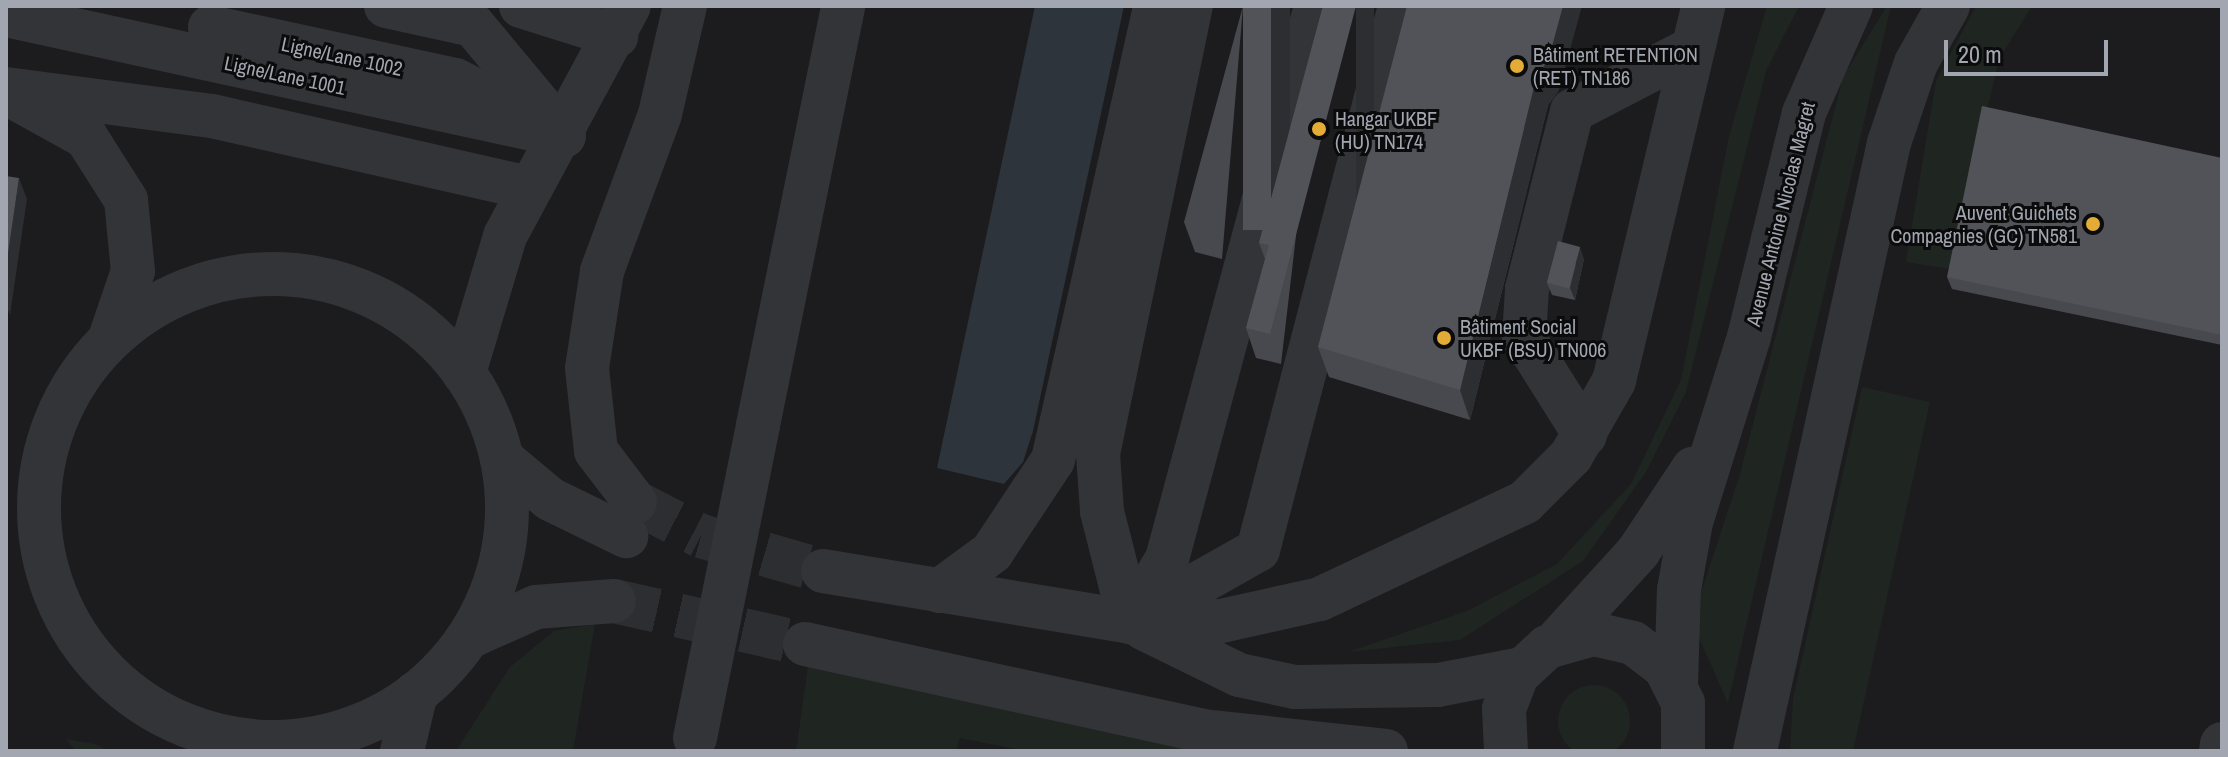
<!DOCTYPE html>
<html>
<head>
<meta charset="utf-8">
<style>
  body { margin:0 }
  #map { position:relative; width:2228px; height:757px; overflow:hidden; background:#101011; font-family:"Archivo Narrow",sans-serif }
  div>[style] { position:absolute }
  .built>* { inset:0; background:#1c1c1e; transform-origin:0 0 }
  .green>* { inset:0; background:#1f2520 }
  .round { border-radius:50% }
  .water>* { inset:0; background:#2d343b }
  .minor-tunnel>* { height:44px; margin-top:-22px; transform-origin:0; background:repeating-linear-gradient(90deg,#2d2e31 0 44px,transparent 0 66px) }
  .minor>* { height:44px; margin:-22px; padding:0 22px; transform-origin:22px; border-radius:22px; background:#333438 }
  .minor>.ring { margin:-22px; padding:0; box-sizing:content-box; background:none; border:44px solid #333438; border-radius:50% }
  .minor-bridge>* { height:44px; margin:-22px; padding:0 22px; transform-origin:22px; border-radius:22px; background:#333438 }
  .wall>* { inset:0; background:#48494e }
  .shaded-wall>* { inset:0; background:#2d2e31; transform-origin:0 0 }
  .building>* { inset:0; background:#515359; transform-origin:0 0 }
  .dots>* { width:22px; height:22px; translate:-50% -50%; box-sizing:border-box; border:4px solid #0b0b0c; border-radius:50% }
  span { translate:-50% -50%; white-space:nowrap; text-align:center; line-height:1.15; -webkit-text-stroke:6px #0b0b0c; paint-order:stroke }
  .poi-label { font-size:20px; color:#a2a6b1 }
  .left { translate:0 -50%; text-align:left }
  .right { translate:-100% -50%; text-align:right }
  .street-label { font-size:20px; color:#a2a6b1 }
  .frame { position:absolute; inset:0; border:8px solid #a2a6b1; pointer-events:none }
  .scale { position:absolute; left:1944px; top:40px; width:164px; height:36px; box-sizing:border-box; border:4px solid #a2a6b1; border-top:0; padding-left:10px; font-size:24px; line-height:28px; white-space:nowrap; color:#a2a6b1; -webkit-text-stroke:6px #0b0b0c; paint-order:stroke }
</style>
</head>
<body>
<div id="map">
  <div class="built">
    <i style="left:6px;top:6px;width:2216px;height:745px"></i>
  </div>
  <div class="green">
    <i style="clip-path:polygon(1767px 6px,1799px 6px,1766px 71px,1686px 392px,1646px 472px,1583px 561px,1460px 640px,1348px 652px,1467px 611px,1557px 564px,1631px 484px,1681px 380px,1729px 136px)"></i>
    <i style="clip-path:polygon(1887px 6px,1891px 6px,1728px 703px,1699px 638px,1699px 599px,1740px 474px,1843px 77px)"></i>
    <i style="clip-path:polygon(1976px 6px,2032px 6px,1999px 59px,1950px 269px,1906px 262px,1936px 81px)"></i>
    <i style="clip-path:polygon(1862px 387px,1930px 402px,1853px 751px,1790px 751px,1793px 699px)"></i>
    <i style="clip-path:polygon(595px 624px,573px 751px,456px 751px,510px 667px,554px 631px)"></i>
    <i style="clip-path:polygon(808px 666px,1245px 751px,1026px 751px,960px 738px,956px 751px,796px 751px)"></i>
    <i class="round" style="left:1558px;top:685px;width:72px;height:72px"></i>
    <i style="clip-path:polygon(66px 739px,95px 744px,110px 751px,76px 751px)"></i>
  </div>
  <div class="water">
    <i style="clip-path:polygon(1035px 6px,1124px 6px,1033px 431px,1023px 462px,1004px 484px,937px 468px)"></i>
  </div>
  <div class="minor-tunnel">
    <i style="left:635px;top:502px;width:74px;rotate:27.3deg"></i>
    <i style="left:701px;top:536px;width:127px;rotate:16deg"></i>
    <i style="left:614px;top:601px;width:196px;rotate:12.7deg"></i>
  </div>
  <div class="minor">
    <i style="left:386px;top:6px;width:89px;rotate:12.3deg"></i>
    <i style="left:473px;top:25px;width:125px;rotate:50.2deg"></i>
    <i style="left:521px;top:6px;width:100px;rotate:17.5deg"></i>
    <i style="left:6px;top:15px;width:571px;rotate:12.23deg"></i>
    <i style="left:210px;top:27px;width:251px;rotate:12.2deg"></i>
    <i style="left:455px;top:80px;width:60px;rotate:26.6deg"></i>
    <i style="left:6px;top:89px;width:208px;rotate:7.5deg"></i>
    <i style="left:212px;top:116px;width:326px;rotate:12.8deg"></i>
    <i style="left:19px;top:100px;width:77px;rotate:28.9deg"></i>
    <i style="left:86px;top:137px;width:75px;rotate:57.6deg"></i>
    <i style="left:126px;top:200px;width:71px;rotate:84.4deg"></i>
    <i style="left:133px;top:271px;width:71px;rotate:108.9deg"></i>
    <i class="ring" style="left:39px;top:274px;width:424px;height:424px"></i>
    <i style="left:464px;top:373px;width:143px;rotate:-73.3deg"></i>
    <i style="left:505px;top:236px;width:261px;rotate:-61.7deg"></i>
    <i style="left:758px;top:425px;width:428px;rotate:-78.5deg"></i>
    <i style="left:1585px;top:435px;width:115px;rotate:-122.2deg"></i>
    <i style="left:1524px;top:338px;width:49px;rotate:-86.5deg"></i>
    <i style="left:1527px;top:289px;width:184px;rotate:-75.8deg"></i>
    <i style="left:1572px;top:111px;width:136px;rotate:-27.5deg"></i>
    <i style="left:502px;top:459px;width:62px;rotate:39.8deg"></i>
    <i style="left:550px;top:499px;width:85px;rotate:26deg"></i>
    <i style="left:635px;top:502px;width:64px;rotate:-127.4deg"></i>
    <i style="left:596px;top:451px;width:83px;rotate:-96.2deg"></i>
    <i style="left:587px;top:368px;width:98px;rotate:-81.2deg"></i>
    <i style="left:602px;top:271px;width:167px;rotate:-69.7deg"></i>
    <i style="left:660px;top:114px;width:111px;rotate:-77deg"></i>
    <i style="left:823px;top:571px;width:311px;rotate:9.4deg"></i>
    <i style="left:1130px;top:622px;width:91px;rotate:-0.6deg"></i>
    <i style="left:1221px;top:621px;width:101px;rotate:-12.5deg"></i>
    <i style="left:1320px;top:599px;width:227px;rotate:-25.3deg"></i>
    <i style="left:1525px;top:502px;width:65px;rotate:-45deg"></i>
    <i style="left:1571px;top:456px;width:86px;rotate:-60.2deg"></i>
    <i style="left:1614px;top:381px;width:385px;rotate:-76.6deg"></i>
    <i style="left:939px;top:591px;width:66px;rotate:-36.3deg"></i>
    <i style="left:992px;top:552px;width:110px;rotate:-56.5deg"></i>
    <i style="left:1053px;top:460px;width:465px;rotate:-77.3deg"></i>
    <i style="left:1131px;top:620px;width:71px;rotate:-59.5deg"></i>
    <i style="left:1167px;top:559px;width:573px;rotate:-74.92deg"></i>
    <i style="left:1130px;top:622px;width:147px;rotate:-29.4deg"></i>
    <i style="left:1258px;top:550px;width:562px;rotate:-75.37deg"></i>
    <i style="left:1130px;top:622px;width:114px;rotate:-104.2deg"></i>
    <i style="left:1102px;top:511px;width:57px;rotate:-94deg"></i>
    <i style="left:1098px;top:454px;width:458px;rotate:-78.3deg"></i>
    <i style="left:1143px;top:628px;width:107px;rotate:26.1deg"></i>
    <i style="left:1239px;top:675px;width:57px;rotate:12.1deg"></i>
    <i style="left:1295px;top:687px;width:143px;rotate:-0.8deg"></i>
    <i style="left:1438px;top:685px;width:86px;rotate:-10.8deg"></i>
    <i style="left:469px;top:637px;width:73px;rotate:-24.1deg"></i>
    <i style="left:536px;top:607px;width:78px;rotate:-4.4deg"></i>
    <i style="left:1555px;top:643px;width:123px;rotate:-47.6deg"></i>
    <i style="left:1638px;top:552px;width:100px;rotate:-56.5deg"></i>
    <i style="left:805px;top:644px;width:407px;rotate:12.3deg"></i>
    <i style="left:1203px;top:731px;width:184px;rotate:6.2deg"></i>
    <i style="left:1676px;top:683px;width:93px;rotate:-88.2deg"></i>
    <i style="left:1679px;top:590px;width:69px;rotate:-80deg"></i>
    <i style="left:1691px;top:522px;width:194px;rotate:-72.6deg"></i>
    <i style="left:1749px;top:337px;width:231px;rotate:-76.2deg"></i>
    <i style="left:1804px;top:113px;width:117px;rotate:-66.3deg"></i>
    <i style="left:402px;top:751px;width:60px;rotate:-76.4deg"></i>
    <i style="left:1506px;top:751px;width:42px;rotate:-92.7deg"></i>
    <i style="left:1504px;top:709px;width:36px;rotate:-69deg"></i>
    <i style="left:1517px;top:675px;width:41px;rotate:-43deg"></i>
    <i style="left:1547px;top:647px;width:49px;rotate:-15.5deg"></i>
    <i style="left:1594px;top:634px;width:40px;rotate:13deg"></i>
    <i style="left:1633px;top:643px;width:40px;rotate:37deg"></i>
    <i style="left:1665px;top:667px;width:40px;rotate:63.4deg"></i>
    <i style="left:1683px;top:703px;width:48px;rotate:90deg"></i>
    <i style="left:1755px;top:751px;width:623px;rotate:-77.57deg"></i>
    <i style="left:1889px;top:143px;width:84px;rotate:-71.4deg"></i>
    <i style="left:1916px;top:63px;width:65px;rotate:-60.7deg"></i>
    <i style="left:2221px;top:751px;width:7px;rotate:-82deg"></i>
  </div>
  <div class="minor-bridge">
    <i style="left:695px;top:738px;width:319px;rotate:-78.6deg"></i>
  </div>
  <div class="wall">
    <i style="clip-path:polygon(1243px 6px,1222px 259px,1195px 252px,1184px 222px)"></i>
    <i style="clip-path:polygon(1323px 6px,1281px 364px,1256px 358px,1246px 328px,1265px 259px,1259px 243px)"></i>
    <i style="clip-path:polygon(1559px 90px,1548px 105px,1470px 420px,1329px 377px,1318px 347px)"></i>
    <i style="clip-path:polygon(2222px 158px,2222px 345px,1952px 289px,1947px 277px)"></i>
    <i style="clip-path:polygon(1584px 259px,1575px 300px,1552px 295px,1547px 283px)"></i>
  </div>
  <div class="shaded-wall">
    <i style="left:1271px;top:6px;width:19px;height:232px"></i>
    <i style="left:1356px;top:6px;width:18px;height:339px"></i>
    <i style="clip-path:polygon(1563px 6px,1582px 6px,1559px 90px,1548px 105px,1470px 420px,1460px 390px,1537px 75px)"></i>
    <i style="clip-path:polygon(19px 178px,27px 199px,10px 315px,6px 305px,6px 268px)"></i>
    <i style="clip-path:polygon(1580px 247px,1584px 259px,1575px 300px,1570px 288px)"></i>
  </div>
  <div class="building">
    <i style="left:1243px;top:6px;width:28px;height:224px"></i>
    <i style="clip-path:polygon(1323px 6px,1356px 6px,1270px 334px,1246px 328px,1269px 245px,1259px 243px)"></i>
    <i style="clip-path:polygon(1407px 6px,1563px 6px,1548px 61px,1537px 75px,1460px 390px,1318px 347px)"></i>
    <i style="clip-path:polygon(1982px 106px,2222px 158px,2222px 335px,1947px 277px)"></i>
    <i style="clip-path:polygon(6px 176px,19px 178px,6px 268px)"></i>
    <i style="left:1558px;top:241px;width:23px;height:43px;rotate:15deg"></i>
  </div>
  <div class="dots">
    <i style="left:1517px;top:66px;background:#e2ac37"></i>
    <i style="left:1319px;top:129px;background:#e2ac37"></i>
    <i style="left:2093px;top:224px;background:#e2ac37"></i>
    <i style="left:1444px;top:338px;background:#e2ac37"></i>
  </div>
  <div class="poi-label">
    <span class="left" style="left:1533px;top:66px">Bâtiment RETENTION<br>(RET) TN186</span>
    <span class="left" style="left:1335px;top:130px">Hangar UKBF<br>(HU) TN174</span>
    <span class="right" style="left:2077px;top:224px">Auvent Guichets<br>Compagnies (GC) TN581</span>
    <span class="left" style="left:1460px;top:338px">Bâtiment Social<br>UKBF (BSU) TN006</span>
  </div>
  <div class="street-label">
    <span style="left:342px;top:56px;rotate:12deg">Ligne/Lane 1002</span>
    <span style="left:285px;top:75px;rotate:12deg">Ligne/Lane 1001</span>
    <span style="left:1780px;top:214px;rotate:-76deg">Avenue Antoine Nicolas Magret</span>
  </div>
  <div class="frame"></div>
  <div class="scale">20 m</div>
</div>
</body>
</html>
